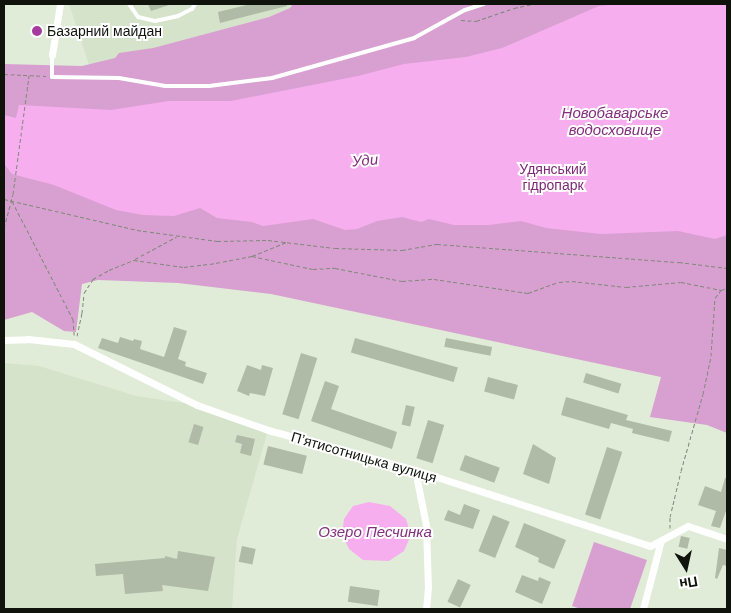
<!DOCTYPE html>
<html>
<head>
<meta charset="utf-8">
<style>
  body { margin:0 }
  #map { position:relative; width:731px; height:613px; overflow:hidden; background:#e1ecd8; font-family:Helvetica,sans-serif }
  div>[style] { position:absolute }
  .built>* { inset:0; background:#d4e3c9 }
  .green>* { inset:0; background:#d8a0d1 }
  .water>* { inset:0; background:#f7aeef }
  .building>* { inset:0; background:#b0bba7; transform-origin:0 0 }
  .path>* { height:1px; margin-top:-0.5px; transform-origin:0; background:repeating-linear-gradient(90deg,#80887a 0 4px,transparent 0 6.5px) }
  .lane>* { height:4px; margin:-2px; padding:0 2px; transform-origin:2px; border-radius:2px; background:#fff }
  .street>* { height:7px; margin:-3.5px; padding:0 3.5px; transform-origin:3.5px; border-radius:3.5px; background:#fff }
  .dots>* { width:14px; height:14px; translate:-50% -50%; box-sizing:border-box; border:2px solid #fff; border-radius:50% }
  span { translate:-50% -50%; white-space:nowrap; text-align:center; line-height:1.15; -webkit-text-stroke:4px #fff; paint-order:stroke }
  .poi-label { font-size:14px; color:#0f130c }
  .left { translate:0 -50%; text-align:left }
  .park-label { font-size:14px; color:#7c2a76 }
  .street-label { font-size:14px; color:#0f130c }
  .water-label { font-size:15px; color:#82307d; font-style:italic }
  .frame { position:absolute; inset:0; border:5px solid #0f130c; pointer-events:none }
  .north { position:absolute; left:661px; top:543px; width:50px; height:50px; -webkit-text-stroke:4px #fff; paint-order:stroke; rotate:170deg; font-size:14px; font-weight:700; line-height:20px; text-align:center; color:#0f130c }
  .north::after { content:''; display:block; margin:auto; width:18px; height:22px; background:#0f130c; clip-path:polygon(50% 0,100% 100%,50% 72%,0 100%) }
</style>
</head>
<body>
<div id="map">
  <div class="built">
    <i style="clip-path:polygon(69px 4px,293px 4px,290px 8px,269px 17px,89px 65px)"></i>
    <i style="clip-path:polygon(4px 363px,39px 366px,136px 396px,197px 405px,268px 430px,237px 539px,232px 609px,4px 609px)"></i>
  </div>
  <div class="green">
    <i style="clip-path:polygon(293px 4px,727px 4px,727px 433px,707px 425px,650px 417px,661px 377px,271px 294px,178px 283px,98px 280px,82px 284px,76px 332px,64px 331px,32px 312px,4px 320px,4px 64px,82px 66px,115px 58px,119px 53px,153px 48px,269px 17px,290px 8px)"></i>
    <i style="clip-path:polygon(594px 542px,647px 560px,630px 609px,581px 609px,572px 606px)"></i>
  </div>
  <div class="water">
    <i style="clip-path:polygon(617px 4px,727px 4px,727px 235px,715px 239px,678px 231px,601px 234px,546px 228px,521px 221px,488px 225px,454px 225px,429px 219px,421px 222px,402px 217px,377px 221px,357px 229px,345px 230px,313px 219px,263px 226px,252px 222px,217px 218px,200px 208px,174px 216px,143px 215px,116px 210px,54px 185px,12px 174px,4px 164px,4px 115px,16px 118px,19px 105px,111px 110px,169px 101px,231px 101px,358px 76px,404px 64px,466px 57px,502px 48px,599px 6px)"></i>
    <i style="clip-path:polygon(369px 502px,390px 506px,406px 519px,411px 535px,404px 551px,389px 561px,363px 560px,349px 549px,342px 534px,344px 519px,353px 506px)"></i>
  </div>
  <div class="building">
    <i style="clip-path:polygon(148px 4px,169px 4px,169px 5px,151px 11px)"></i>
    <i style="clip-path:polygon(251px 4px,287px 4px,287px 6px,220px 23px,218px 12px)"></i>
    <i style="clip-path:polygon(174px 327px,187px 331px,178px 359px,186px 362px,185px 366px,207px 373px,203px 384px,98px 348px,102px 338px,118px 343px,120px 337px,133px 341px,134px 339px,142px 341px,140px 349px,164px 357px)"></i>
    <i style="left:355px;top:338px;width:107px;height:15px;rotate:16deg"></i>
    <i style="left:446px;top:338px;width:47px;height:9px;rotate:11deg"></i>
    <i style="left:301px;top:353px;width:17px;height:64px;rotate:17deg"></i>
    <i style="clip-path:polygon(247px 365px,261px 370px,262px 365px,273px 368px,265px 396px,250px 393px,249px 396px,237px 391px)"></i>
    <i style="left:586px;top:373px;width:37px;height:10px;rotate:17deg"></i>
    <i style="left:488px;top:377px;width:31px;height:15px;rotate:15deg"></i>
    <i style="clip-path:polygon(325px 381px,339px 386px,331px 409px,397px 432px,392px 449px,311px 421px)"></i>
    <i style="clip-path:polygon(566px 397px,628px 415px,626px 420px,672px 431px,669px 442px,632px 433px,633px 429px,611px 423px,609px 429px,561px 415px)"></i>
    <i style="left:406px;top:405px;width:9px;height:20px;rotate:13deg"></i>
    <i style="left:428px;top:420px;width:17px;height:40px;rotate:17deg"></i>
    <i style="left:194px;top:424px;width:10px;height:19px;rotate:17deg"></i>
    <i style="clip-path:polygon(237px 435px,255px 439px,251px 456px,240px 453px,242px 444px,235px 442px)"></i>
    <i style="clip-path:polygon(533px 444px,556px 458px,549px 484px,523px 474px)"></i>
    <i style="left:268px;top:446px;width:40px;height:19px;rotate:14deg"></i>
    <i style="left:607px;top:447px;width:16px;height:71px;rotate:18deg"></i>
    <i style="left:465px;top:455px;width:37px;height:16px;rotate:20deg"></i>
    <i style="clip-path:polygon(725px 478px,727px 478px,727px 508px,720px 528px,711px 526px,716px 511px,698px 505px,705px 486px,721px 492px)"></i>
    <i style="clip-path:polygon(464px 504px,480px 510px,473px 529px,444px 520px,448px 510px,460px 515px)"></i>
    <i style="left:493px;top:515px;width:18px;height:39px;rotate:22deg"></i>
    <i style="clip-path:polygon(524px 523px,566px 540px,554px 569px,538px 562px,539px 558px,515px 547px)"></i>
    <i style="left:681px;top:536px;width:9px;height:11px;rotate:13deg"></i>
    <i style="left:242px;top:546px;width:14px;height:16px;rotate:12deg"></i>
    <i style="clip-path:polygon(719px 548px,727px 550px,727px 566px,723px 565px,717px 579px,715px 578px)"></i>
    <i style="clip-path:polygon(178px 551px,215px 557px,208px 591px,162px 585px,163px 591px,125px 594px,123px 574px,96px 576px,95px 564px,165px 558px,165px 556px,177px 559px)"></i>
    <i style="clip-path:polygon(522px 575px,538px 581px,539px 577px,551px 582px,542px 604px,515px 592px)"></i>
    <i style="left:458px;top:579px;width:14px;height:25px;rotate:25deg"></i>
    <i style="left:350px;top:586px;width:30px;height:16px;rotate:8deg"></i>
  </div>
  <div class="path">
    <i style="left:461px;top:20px;width:15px;rotate:4deg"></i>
    <i style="left:476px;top:21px;width:40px;rotate:-18.9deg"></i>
    <i style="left:514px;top:8px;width:19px;rotate:-12deg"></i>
    <i style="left:4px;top:74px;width:42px;rotate:2.7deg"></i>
    <i style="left:4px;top:199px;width:137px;rotate:13.1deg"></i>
    <i style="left:137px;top:230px;width:81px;rotate:7.8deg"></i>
    <i style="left:217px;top:241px;width:51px;rotate:-1.1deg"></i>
    <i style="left:268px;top:240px;width:67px;rotate:6.8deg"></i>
    <i style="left:335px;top:248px;width:67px;rotate:1.7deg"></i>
    <i style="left:402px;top:250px;width:36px;rotate:-10deg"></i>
    <i style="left:437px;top:244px;width:243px;rotate:4.3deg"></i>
    <i style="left:679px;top:262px;width:48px;rotate:7.1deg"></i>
    <i style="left:12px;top:201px;width:133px;rotate:62.7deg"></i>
    <i style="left:73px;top:319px;width:16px;rotate:86deg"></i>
    <i style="left:4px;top:228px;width:35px;rotate:-75deg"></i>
    <i style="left:13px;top:194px;width:120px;rotate:-82.3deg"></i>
    <i style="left:252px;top:256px;width:62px;rotate:12deg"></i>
    <i style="left:313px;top:269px;width:22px;rotate:-3deg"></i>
    <i style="left:335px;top:268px;width:68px;rotate:11deg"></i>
    <i style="left:402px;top:281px;width:32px;rotate:-4deg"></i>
    <i style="left:434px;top:279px;width:95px;rotate:8.5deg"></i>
    <i style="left:528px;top:293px;width:33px;rotate:-20deg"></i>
    <i style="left:559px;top:282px;width:13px;rotate:-4deg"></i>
    <i style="left:572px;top:281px;width:54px;rotate:6.3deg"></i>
    <i style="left:626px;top:287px;width:55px;rotate:-5.2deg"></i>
    <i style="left:681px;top:282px;width:41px;rotate:11.3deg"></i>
    <i style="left:135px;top:259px;width:47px;rotate:-28.2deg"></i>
    <i style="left:77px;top:336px;width:24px;rotate:-78deg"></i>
    <i style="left:82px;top:313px;width:20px;rotate:-84deg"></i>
    <i style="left:84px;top:293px;width:17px;rotate:-57deg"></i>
    <i style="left:93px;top:279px;width:18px;rotate:-29deg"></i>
    <i style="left:109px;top:270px;width:27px;rotate:-22deg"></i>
    <i style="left:134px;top:260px;width:50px;rotate:8deg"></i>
    <i style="left:184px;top:267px;width:26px;rotate:-7deg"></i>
    <i style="left:210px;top:264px;width:43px;rotate:-10.8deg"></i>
    <i style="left:252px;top:256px;width:38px;rotate:-22deg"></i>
    <i style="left:670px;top:528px;width:11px;rotate:-90deg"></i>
    <i style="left:670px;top:517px;width:47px;rotate:-76.6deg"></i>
    <i style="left:681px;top:471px;width:80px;rotate:-74.1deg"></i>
    <i style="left:703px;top:394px;width:39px;rotate:-78deg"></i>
    <i style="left:711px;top:356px;width:58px;rotate:-86.1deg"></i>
    <i style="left:715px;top:298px;width:10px;rotate:-53deg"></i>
    <i style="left:721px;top:290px;width:6px;rotate:-18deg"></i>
  </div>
  <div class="lane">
    <i style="left:129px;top:4px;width:16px;rotate:55deg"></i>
    <i style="left:138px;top:17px;width:17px;rotate:13deg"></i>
    <i style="left:155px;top:21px;width:24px;rotate:-12deg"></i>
    <i style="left:178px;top:16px;width:16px;rotate:-27deg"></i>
    <i style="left:192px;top:9px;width:6px;rotate:-59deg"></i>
    <i style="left:52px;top:55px;width:22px;rotate:90deg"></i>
    <i style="left:52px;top:77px;width:67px;rotate:0.9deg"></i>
    <i style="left:119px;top:78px;width:47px;rotate:9.9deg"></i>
    <i style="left:165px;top:86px;width:44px"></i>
    <i style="left:209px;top:86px;width:64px;rotate:-7.2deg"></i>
    <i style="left:272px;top:78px;width:148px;rotate:-15.7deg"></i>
    <i style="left:414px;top:38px;width:58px;rotate:-28.8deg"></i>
    <i style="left:465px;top:10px;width:20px;rotate:-18deg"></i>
  </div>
  <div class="street">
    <i style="left:52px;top:55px;width:52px;rotate:-81.1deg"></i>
    <i style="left:4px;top:340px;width:24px;rotate:-2deg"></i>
    <i style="left:28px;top:339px;width:46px;rotate:6.2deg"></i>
    <i style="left:74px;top:344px;width:137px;rotate:26.4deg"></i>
    <i style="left:197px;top:405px;width:75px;rotate:19.4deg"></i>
    <i style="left:268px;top:430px;width:152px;rotate:15.2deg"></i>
    <i style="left:415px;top:470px;width:247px;rotate:17.9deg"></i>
    <i style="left:650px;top:546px;width:43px;rotate:-27.8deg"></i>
    <i style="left:688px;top:526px;width:41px;rotate:18.4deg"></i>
    <i style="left:415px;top:470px;width:56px;rotate:78.7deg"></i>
    <i style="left:426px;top:525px;width:62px;rotate:88.2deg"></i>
    <i style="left:428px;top:587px;width:22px;rotate:95deg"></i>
    <i style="left:643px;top:609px;width:71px;rotate:-75.4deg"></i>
  </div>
  <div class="dots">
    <i style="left:37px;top:31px;background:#a43b9d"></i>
  </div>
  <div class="poi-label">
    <span class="left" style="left:47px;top:31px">Базарний майдан</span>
  </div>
  <div class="park-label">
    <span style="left:553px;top:177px">Удянський<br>гідропарк</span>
  </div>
  <div class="street-label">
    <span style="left:364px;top:457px;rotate:16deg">П’ятисотницька вулиця</span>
  </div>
  <div class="water-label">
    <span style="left:615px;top:121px">Новобаварське<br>водосховище</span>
    <span style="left:365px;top:160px;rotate:-5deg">Уди</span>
    <span style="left:375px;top:532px">Озеро Песчинка</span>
  </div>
  <div class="frame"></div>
  <div class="north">Пн</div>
</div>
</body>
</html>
